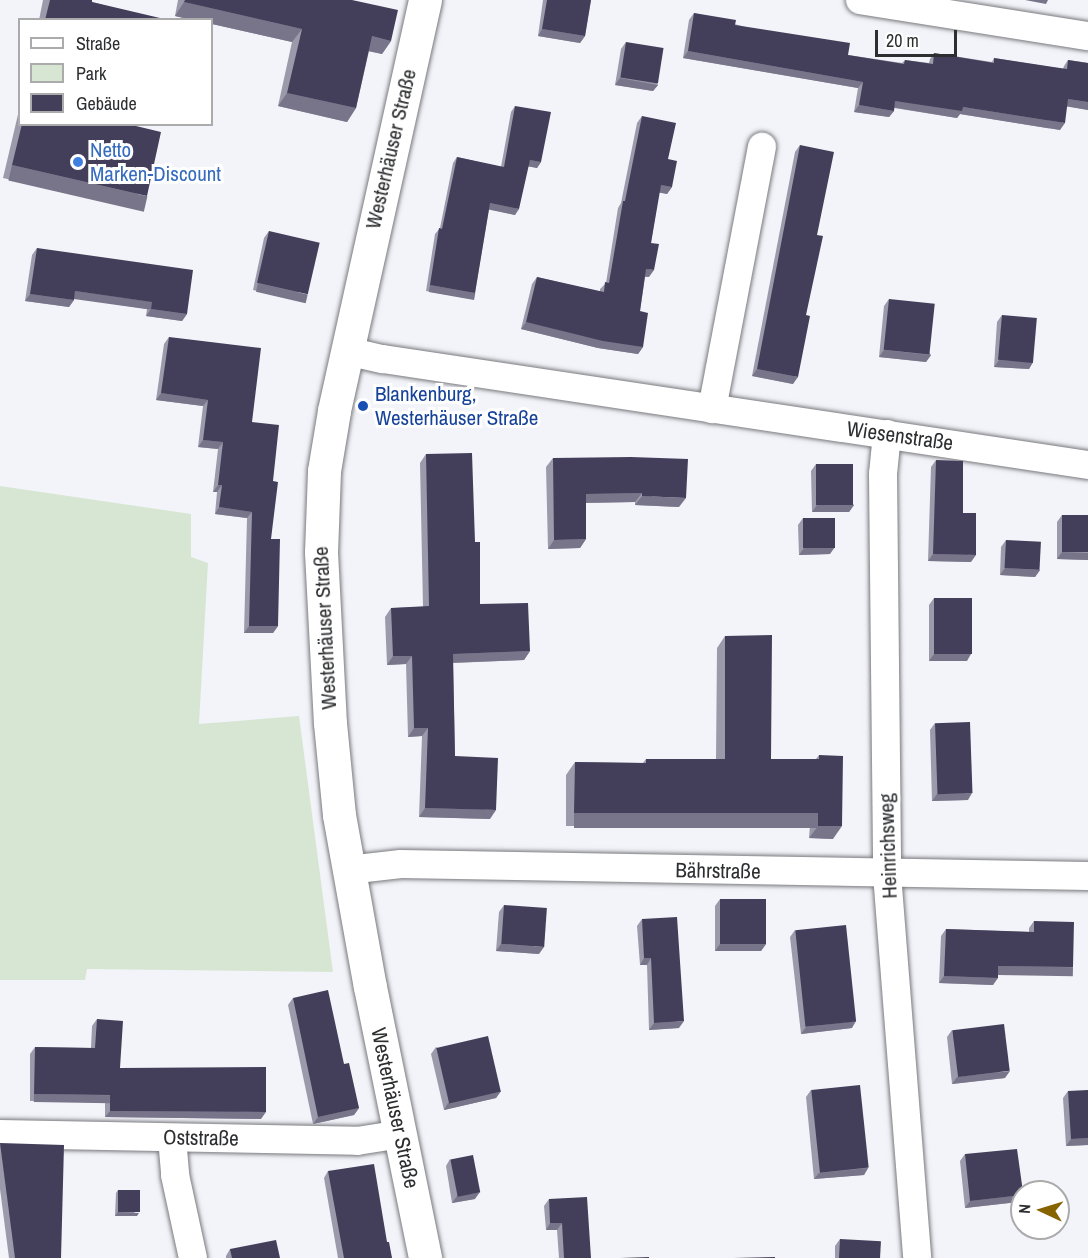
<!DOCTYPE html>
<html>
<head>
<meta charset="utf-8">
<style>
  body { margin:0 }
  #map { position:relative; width:1088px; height:1258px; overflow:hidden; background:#f3f4f9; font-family:"Archivo Narrow",sans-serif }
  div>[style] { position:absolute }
  .green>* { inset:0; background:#d7e6d3 }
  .roads { filter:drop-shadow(0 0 2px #797a7e) drop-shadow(0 0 2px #797a7e) }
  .street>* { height:28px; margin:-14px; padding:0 14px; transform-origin:14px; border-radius:14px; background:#fff }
  .primary>* { height:33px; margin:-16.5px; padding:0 16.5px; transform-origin:16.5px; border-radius:16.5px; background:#fff }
  .wall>* { inset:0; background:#9b9aaa }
  .shaded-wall>* { inset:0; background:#78758a; transform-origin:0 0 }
  .building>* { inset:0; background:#433f5b; transform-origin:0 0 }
  .dots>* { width:16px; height:16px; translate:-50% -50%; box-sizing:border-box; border:3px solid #fff; border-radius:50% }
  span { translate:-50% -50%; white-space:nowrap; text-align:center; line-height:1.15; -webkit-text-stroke:6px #fff; paint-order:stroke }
  .street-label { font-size:21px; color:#2d2e30 }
  .shop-label { font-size:21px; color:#366cbe }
  .left { translate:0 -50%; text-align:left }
  .transit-label { font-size:21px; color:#164399 }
  .legend { position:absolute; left:18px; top:18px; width:195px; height:108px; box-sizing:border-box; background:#fff; border:2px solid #ababac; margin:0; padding:8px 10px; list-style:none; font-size:18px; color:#2d2e30 }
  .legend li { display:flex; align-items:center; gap:12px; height:30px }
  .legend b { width:30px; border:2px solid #ababac }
  .north { position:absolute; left:1010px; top:1180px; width:60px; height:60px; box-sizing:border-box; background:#fff; border:2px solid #ababac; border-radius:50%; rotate:274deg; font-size:16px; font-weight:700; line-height:24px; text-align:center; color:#2d2e30 }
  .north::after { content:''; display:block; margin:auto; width:21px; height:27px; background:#876300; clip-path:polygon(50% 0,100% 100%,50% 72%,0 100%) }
  .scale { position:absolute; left:875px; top:30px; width:82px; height:27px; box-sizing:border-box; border:3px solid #2d2e30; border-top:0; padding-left:8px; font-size:18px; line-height:21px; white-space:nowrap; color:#2d2e30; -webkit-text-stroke:4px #fff; paint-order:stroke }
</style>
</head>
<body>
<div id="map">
  <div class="green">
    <i style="clip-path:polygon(0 486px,191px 514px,191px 557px,208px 563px,199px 724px,299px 716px,333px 972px,87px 969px,85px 980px,0 980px)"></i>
  </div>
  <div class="roads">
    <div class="street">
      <i style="left:860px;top:0;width:231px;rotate:9deg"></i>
      <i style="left:347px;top:351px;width:37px;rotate:13deg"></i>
      <i style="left:383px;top:359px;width:713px;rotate:8.55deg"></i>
      <i style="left:712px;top:409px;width:267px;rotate:-79.2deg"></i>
      <i style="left:887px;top:434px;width:40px;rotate:95.7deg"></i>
      <i style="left:883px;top:474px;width:400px;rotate:89.4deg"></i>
      <i style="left:887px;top:874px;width:385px;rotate:85.5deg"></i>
      <i style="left:348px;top:870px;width:53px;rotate:-6.5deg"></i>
      <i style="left:401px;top:864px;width:687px;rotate:1deg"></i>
      <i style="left:0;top:1134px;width:357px;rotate:1.1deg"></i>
      <i style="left:357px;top:1141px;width:45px;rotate:-9deg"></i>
      <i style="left:172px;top:1138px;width:37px;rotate:85deg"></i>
      <i style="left:175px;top:1175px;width:85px;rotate:77.8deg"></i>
    </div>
    <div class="primary">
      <i style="left:425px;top:0;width:421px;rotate:102.5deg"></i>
      <i style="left:334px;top:411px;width:61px;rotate:99.5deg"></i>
      <i style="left:324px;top:471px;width:81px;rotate:92.1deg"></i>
      <i style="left:321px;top:552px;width:171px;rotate:87deg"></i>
      <i style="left:330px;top:723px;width:92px;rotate:84.4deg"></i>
      <i style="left:339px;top:815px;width:175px;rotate:79.8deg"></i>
      <i style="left:370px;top:987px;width:277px;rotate:78.5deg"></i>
    </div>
  </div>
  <div class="wall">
    <i style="clip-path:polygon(43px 0,92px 0,92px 2px,160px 20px,39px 20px)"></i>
    <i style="clip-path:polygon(178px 0,352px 0,391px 41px,382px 54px,369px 51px,356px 108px,347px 122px,278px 106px,292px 42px,212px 24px,212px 20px,192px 20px,175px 16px)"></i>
    <i style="clip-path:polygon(543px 0,591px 0,585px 36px,580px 43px,538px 36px)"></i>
    <i style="clip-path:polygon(694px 13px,848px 55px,902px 63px,905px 60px,929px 63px,930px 59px,934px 53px,992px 62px,994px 58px,1063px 69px,1064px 66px,1068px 60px,1088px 63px,1088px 110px,1067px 106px,1060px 130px,960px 114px,957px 118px,894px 108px,894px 111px,889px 117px,854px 112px,858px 88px,683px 58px,689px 20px)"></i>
    <i style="clip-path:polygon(626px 42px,658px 85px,653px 91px,615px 85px,621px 49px)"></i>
    <i style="clip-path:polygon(20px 106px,20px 124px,136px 124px,137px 209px,3px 178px)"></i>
    <i style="clip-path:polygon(515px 106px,541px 162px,537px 168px,528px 166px,515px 215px,489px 209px,475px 293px,471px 299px,426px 291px,435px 234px,440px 228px,453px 163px,457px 157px,501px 167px,511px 112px)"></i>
    <i style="clip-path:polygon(642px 116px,668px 159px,672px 187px,667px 194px,659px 192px,651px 243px,649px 277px,645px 277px,640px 311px,643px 347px,638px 354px,598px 348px,521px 329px,532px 284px,537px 277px,600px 292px,600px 289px,606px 283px,618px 208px,621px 203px,637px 123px)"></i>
    <i style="clip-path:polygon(800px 145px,806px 315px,793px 384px,752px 376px,795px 152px)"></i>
    <i style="clip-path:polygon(269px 231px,303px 302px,253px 290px,264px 238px)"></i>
    <i style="clip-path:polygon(37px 248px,187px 314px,182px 321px,146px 316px,147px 309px,74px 298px,74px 300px,69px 307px,25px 301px,32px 255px)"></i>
    <i style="clip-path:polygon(889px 299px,931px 355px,926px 362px,879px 357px,884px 306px)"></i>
    <i style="clip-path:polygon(1002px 315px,1033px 362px,1029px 369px,994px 367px,997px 322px)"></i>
    <i style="clip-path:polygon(169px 337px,252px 422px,273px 481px,271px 539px,278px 626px,273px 633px,244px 633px,247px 518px,215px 514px,217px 492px,213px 492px,218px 449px,198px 447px,203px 406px,156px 400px,164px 344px)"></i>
    <i style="clip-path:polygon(426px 454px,475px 542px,480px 604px,530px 651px,524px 660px,453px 663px,455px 756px,490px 819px,419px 817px,422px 736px,408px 737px,406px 664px,387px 665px,385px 617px,391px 608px,423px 607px,420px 463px)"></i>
    <i style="clip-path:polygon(553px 458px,679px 507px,635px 505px,635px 502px,586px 503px,586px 539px,580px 548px,548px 549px,546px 467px)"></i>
    <i style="clip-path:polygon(936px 460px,971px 562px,928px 561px,931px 467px)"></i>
    <i style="clip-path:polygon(816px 464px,854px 505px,849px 512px,812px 512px,811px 471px)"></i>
    <i style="clip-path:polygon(1062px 515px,1088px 515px,1088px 560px,1057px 559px,1057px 522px)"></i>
    <i style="clip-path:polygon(803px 518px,830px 554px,799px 555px,798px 525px)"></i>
    <i style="clip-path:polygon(1006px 540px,1040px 570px,1035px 577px,1000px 575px,1001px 547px)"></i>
    <i style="clip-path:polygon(934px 598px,967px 661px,929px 661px,929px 605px)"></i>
    <i style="clip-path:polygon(725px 636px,771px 759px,816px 759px,819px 755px,833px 839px,809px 838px,810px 825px,566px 826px,566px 775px,575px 762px,643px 763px,646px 759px,716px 759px,717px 648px)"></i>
    <i style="clip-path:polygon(935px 723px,968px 800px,932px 801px,930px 730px)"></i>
    <i style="clip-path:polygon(720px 899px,766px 944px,761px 951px,715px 951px,715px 906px)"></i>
    <i style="clip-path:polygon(504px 905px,539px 954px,496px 951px,499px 912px)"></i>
    <i style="clip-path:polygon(642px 919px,679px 1028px,649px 1030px,647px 965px,640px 965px,637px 926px)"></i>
    <i style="clip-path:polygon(1034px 921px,1073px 967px,1069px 974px,998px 973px,993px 985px,939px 983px,941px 936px,946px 929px,1029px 932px,1029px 928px)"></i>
    <i style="clip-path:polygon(795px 930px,852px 1028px,801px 1034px,790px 937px)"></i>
    <i style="clip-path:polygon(293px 998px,344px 1064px,359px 1108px,354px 1115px,313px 1124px,288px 1005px)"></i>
    <i style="clip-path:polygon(97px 1019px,120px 1068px,261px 1119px,105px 1117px,105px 1102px,30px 1101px,30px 1054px,35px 1047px,91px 1048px,92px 1026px)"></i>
    <i style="clip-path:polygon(952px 1030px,1005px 1078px,952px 1084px,947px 1037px)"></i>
    <i style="clip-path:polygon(436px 1047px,501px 1091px,496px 1098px,444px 1110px,431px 1054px)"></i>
    <i style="clip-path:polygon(811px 1090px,868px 1168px,864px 1175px,814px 1179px,806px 1097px)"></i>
    <i style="clip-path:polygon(1068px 1091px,1088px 1145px,1066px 1146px,1063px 1098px)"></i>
    <i style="clip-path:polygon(0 1143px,61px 1258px,9px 1258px,0 1189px)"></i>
    <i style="clip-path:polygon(965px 1154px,1018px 1202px,965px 1208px,960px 1161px)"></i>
    <i style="clip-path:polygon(450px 1159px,475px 1199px,452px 1203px,446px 1166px)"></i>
    <i style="clip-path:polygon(328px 1171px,387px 1242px,392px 1258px,338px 1258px,324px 1178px)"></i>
    <i style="clip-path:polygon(118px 1190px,137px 1216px,115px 1216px,116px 1193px)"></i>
    <i style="clip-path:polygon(549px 1199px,591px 1258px,559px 1258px,557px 1230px,546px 1230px,544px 1206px)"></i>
    <i style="clip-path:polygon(840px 1239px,880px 1258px,835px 1258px,835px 1246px)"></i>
    <i style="clip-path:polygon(230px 1249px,280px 1258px,226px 1258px,226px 1256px)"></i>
  </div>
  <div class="shaded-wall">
    <i style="clip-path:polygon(1025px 0,1048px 0,1046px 4px)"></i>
    <i style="clip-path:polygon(184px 2px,302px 29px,292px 42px,212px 24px,212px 20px,192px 20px,175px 16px)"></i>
    <i style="clip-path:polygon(542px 29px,585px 36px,580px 43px,538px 36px)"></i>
    <i style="clip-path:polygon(372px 36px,391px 41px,382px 54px,363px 50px)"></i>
    <i style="clip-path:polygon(688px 51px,863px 82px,858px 88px,683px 58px)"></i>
    <i style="clip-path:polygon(620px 78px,658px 85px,653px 91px,615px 85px)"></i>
    <i style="clip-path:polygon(287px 93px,356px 108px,347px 122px,278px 106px)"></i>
    <i style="clip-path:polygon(1068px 99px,1088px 102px,1088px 110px,1064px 106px)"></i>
    <i style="clip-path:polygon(895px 101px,963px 107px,1065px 123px,1060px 130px,960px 114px,957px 118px,891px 107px)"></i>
    <i style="clip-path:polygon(859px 105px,894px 111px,889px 117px,854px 112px)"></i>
    <i style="clip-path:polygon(530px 160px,541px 162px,537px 168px,526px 166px)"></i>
    <i style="left:12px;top:165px;width:139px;height:16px;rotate:13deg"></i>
    <i style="clip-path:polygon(661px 185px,672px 187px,667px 194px,656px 192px)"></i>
    <i style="clip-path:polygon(490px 203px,519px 209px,515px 215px,486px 209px)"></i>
    <i style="clip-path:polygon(646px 269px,654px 270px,649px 277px,641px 276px)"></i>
    <i style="left:258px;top:283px;width:51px;height:9px;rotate:13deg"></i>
    <i style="left:430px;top:285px;width:46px;height:7px;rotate:10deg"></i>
    <i style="left:75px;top:291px;width:78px;height:8px;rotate:8deg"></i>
    <i style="clip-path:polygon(30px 294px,74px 300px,69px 307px,25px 301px)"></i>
    <i style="clip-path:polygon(151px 309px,187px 314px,182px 321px,146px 316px)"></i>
    <i style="clip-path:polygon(526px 322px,643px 347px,638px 354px,598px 348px,521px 329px)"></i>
    <i style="clip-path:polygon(884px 350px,931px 355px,926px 362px,879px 357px)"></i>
    <i style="clip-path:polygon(999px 360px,1033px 362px,1029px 369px,994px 367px)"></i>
    <i style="clip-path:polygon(757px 369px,798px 377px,793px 384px,752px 376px)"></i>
    <i style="clip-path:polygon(161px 393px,208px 400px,203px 406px,156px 400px)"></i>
    <i style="clip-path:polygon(203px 440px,223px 442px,218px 449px,198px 447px)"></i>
    <i style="clip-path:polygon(218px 485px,222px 485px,217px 492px,213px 492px)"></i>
    <i style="clip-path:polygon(642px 493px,635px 502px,579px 503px,586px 494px)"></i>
    <i style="clip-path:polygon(642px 496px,686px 498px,679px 507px,635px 505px)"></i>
    <i style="clip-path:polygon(817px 505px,854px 505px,849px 512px,812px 512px)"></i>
    <i style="clip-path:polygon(219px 507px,252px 512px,247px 518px,215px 514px)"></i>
    <i style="clip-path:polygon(586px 539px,580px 548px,548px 549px,554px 540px)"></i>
    <i style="clip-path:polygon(835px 547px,830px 554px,799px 555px,804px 548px)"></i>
    <i style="clip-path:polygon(1062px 552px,1088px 553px,1088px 560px,1057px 559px)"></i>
    <i style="clip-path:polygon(933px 554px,976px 555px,971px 562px,928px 561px)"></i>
    <i style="clip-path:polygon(1005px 568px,1040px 570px,1035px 577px,1000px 575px)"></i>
    <i style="clip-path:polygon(249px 626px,278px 626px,273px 633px,244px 633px)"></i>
    <i style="clip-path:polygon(530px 651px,524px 660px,447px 663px,453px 654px)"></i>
    <i style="clip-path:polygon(934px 654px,971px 654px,967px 661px,929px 661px)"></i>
    <i style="clip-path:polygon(393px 656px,412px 656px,406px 664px,387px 665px)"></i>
    <i style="clip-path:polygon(414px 728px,428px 728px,422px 736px,408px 737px)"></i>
    <i style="clip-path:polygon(972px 793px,968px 800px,932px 801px,937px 794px)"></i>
    <i style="clip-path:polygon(425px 808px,496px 810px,490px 819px,419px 817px)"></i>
    <i style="left:574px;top:813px;width:244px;height:15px"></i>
    <i style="clip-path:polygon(818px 826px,842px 826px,833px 839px,809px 838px)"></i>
    <i style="clip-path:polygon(501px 944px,544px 947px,539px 954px,496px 951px)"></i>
    <i style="clip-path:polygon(720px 944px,766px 944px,761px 951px,715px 951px)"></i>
    <i style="clip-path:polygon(644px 958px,651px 958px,647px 965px,640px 965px)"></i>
    <i style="left:998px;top:966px;width:75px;height:9px;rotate:1deg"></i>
    <i style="clip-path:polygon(944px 976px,998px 978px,993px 985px,939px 983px)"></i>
    <i style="clip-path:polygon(684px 1021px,679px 1028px,649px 1030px,654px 1023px)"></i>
    <i style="clip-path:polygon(856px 1021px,852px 1028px,801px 1034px,806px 1027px)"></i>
    <i style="clip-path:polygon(1010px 1071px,1005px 1078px,952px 1084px,957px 1077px)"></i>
    <i style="clip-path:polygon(501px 1091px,496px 1098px,444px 1110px,448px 1103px)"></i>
    <i style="left:34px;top:1094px;width:76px;height:8px;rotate:1deg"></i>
    <i style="clip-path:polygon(359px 1108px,354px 1115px,313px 1124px,318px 1117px)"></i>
    <i style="clip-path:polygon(110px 1111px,266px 1112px,261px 1119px,105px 1117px)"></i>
    <i style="clip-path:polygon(1088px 1138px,1088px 1145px,1066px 1146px,1071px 1139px)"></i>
    <i style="clip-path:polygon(868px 1168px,864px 1175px,814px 1179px,819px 1173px)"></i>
    <i style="clip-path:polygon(480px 1192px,475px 1199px,452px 1203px,457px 1196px)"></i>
    <i style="clip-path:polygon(1022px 1195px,1018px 1202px,965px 1208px,970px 1201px)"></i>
    <i style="clip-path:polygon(118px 1212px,139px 1213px,137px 1216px,115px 1216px)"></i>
    <i style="clip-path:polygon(550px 1223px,562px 1223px,557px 1230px,546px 1230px)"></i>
  </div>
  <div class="building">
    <i style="clip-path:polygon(50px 0,92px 0,92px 2px,160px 18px,160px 20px,45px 20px)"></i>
    <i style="clip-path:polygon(185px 0,352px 0,398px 10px,391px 41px,372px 36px,356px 108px,287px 93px,302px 29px,184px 2px)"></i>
    <i style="clip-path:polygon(547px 0,591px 0,585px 36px,542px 29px)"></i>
    <i style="clip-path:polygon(694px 13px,736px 20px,735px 25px,850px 43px,848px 55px,904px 64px,905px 60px,933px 64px,934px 53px,994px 63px,994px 58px,1067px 69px,1068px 60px,1088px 63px,1088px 102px,1068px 99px,1065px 123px,963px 107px,962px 111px,895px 101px,894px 111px,859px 105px,863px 82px,688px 51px)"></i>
    <i style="left:626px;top:42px;width:38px;height:36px;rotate:9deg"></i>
    <i style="clip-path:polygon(515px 106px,551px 112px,541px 162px,530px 160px,519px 209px,490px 203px,475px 293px,430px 285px,439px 228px,442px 229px,457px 157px,504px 167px)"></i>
    <i style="clip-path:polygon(642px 116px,676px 123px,668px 159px,677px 161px,672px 187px,661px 185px,651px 243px,659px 244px,654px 270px,646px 269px,640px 311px,648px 313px,643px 347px,603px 341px,526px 322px,537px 277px,604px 292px,605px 282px,609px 283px,623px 201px,625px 201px)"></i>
    <i style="clip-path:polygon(22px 124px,136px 124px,136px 126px,161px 132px,147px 196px,12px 165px)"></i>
    <i style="clip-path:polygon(800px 145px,834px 152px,817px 235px,823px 236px,806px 315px,810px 316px,798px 377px,757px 369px)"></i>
    <i style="left:269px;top:231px;width:52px;height:53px;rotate:13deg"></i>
    <i style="clip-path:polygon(37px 248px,193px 270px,187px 314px,151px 309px,152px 302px,75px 291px,74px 300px,30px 294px)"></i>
    <i style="left:889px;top:299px;width:46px;height:51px;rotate:6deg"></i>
    <i style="left:1002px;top:315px;width:35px;height:45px;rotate:5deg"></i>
    <i style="clip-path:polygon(169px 337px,261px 348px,252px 422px,279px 425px,273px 481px,278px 482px,271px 539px,280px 539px,278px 626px,249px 626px,252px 512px,219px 507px,222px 485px,218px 485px,223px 442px,203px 440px,208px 400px,161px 393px)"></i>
    <i style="clip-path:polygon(472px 453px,475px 542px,480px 542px,480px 604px,528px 603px,530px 651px,453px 654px,455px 756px,498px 758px,496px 810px,425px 808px,428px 728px,414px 728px,412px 656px,393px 656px,391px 608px,429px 606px,426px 454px)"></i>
    <i style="clip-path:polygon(631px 457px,688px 459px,686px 498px,642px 496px,642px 493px,586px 494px,586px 539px,554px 540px,553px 458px)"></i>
    <i style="clip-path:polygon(936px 460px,963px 461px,963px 513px,976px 513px,976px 555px,933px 554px)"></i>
    <i style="left:816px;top:464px;width:37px;height:41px"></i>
    <i style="left:1062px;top:515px;width:26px;height:37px"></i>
    <i style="left:803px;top:518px;width:32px;height:30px"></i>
    <i style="left:1006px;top:540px;width:35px;height:28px;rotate:3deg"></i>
    <i style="left:934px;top:598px;width:38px;height:56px"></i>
    <i style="clip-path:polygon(772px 635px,771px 759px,819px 759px,819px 755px,843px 756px,842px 826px,818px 826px,818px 813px,574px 813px,575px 762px,646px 763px,646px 759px,725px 759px,725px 636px)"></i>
    <i style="left:970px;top:722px;width:71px;height:35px;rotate:88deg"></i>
    <i style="left:720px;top:899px;width:46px;height:45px"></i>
    <i style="left:504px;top:905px;width:43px;height:39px;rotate:4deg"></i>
    <i style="clip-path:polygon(677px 917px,684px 1021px,654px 1023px,651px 958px,644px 958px,642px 919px)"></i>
    <i style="clip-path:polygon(1034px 921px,1074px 922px,1073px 967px,998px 966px,998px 978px,944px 976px,946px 929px,1034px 932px)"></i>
    <i style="left:846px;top:925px;width:97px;height:51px;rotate:84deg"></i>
    <i style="clip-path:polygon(328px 990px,344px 1064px,349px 1063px,359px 1108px,318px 1117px,293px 998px)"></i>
    <i style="clip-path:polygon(97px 1019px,123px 1021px,120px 1068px,266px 1067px,266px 1112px,110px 1111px,110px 1095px,34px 1094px,35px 1047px,95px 1048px)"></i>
    <i style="left:1004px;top:1024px;width:47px;height:52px;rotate:83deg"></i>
    <i style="left:488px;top:1036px;width:57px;height:53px;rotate:77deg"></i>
    <i style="left:860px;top:1085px;width:83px;height:49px;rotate:84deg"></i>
    <i style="clip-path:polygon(1088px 1090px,1088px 1138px,1071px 1139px,1068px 1091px)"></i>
    <i style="clip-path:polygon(0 1143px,64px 1145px,61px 1258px,15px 1258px)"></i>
    <i style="clip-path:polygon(1017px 1149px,1023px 1192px,1022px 1195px,970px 1201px,965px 1154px)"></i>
    <i style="left:473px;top:1155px;width:38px;height:23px;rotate:79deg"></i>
    <i style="clip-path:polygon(374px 1164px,387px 1242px,389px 1242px,392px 1258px,344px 1258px,328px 1171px)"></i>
    <i style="left:118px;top:1190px;width:22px;height:22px"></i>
    <i style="clip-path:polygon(587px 1197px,591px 1258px,564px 1258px,562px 1223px,550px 1223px,549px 1199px)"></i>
    <i style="left:840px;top:1239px;width:41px;height:19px;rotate:3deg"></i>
    <i style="clip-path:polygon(276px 1240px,280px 1258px,232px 1258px,230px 1249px)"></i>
    <i style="clip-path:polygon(649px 1257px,649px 1258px,620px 1258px)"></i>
    <i style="clip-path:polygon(775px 1257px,775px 1258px,733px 1258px)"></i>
  </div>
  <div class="dots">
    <i style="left:78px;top:162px;background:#3f7fe0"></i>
    <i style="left:363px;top:406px;background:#1a4fb4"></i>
  </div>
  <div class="street-label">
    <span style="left:391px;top:149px;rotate:-77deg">Westerhäuser Straße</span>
    <span style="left:900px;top:436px;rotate:8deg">Wiesenstraße</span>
    <span style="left:325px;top:628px;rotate:-93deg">Westerhäuser Straße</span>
    <span style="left:888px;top:846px;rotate:-92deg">Heinrichsweg</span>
    <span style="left:718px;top:871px;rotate:1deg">Bährstraße</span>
    <span style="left:395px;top:1108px;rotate:78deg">Westerhäuser Straße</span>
    <span style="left:201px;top:1138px;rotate:1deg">Oststraße</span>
  </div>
  <div class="shop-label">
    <span class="left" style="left:90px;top:162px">Netto<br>Marken-Discount</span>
  </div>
  <div class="transit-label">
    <span class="left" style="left:375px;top:406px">Blankenburg,<br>Westerhäuser Straße</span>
  </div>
  <ul class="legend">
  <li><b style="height:8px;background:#fff"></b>Straße</li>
  <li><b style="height:16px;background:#d7e6d3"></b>Park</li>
  <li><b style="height:16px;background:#433f5b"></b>Gebäude</li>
  </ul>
  <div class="north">N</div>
  <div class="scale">20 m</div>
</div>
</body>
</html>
